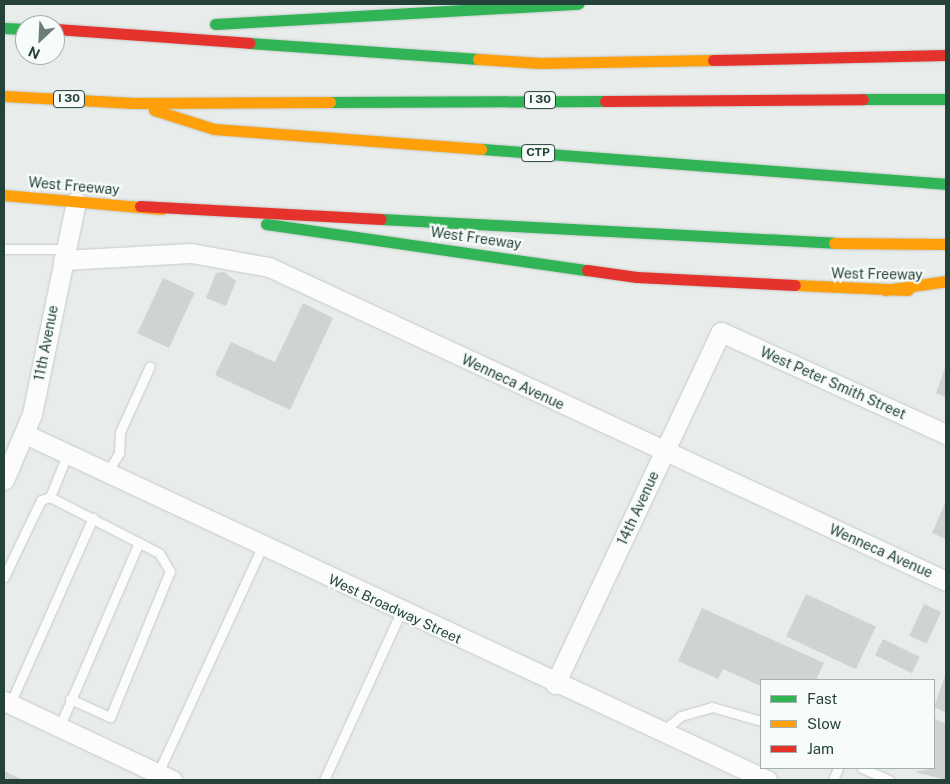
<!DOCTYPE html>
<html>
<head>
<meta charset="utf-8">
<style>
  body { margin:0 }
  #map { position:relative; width:950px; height:784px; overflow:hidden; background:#e8edeb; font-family:"Public Sans",sans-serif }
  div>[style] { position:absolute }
  .building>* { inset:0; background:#cfd4d2; transform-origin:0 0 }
  .roads { filter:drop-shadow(0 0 1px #c5cac8) drop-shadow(0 0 1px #c5cac8) }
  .lane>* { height:9px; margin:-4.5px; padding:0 4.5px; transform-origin:4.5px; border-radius:4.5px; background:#fcfcfc }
  .street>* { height:19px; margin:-9.5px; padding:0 9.5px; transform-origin:9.5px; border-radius:9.5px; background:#fcfcfc }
  .fast>* { height:11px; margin:-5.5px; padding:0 5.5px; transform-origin:5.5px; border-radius:5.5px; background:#30b455 }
  .slow>* { height:11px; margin:-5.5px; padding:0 5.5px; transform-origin:5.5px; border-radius:5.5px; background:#ff9f0a }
  .jam>* { height:11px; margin:-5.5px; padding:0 5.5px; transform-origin:5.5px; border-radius:5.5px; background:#e5322d }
  span { translate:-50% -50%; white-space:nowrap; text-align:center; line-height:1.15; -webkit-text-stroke:4.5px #f7fbf9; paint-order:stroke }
  .shield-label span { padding:1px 4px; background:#f7fbf9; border:1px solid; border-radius:4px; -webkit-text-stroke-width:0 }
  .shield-label { font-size:12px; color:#24423a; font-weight:700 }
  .street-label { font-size:14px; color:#24423a }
  .frame { position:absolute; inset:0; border:5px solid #24423a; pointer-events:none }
  .legend { position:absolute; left:760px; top:679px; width:175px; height:90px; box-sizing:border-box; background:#f7fbf9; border:1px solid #a3b1ad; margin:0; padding:6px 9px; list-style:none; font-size:15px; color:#24423a }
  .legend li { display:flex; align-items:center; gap:10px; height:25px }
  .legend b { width:25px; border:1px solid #a3b1ad }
  .north { position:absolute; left:15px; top:15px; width:50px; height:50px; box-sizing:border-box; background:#f7fbf9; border:1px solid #a3b1ad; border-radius:50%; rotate:205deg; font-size:14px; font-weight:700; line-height:20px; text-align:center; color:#24423a }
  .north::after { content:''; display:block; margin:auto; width:18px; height:22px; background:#697e78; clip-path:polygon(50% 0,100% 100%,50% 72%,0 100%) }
</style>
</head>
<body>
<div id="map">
  <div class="building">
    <i style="clip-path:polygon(224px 272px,236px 281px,226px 306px,206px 298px,216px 273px)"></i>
    <i style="left:163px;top:278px;width:35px;height:61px;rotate:25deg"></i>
    <i style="clip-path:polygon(303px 303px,333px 318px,290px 410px,215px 375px,231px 342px,275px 362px)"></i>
    <i style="clip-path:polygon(946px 365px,946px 397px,936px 393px)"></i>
    <i style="clip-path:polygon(946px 501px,946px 539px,932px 533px)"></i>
    <i style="left:806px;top:594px;width:77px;height:47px;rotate:25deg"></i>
    <i style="left:924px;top:604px;width:19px;height:35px;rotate:25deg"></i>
    <i style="clip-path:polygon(702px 608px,824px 663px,816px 680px,761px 680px,761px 686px,723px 669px,718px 679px,678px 661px)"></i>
    <i style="left:883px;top:639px;width:41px;height:18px;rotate:26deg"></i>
    <i style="clip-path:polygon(946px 673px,946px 713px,934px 707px)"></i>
    <i style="clip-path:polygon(934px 718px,946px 724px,946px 780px,915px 772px,934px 768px)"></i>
    <i style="clip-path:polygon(4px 771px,23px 780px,4px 780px)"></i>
  </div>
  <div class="roads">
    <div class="lane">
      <i style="left:4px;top:249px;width:62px"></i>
      <i style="left:107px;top:473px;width:23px;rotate:-59deg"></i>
      <i style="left:119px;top:453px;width:21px;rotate:-87deg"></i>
      <i style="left:120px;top:432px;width:72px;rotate:-65.6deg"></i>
      <i style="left:50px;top:497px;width:45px;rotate:-68deg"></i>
      <i style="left:4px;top:577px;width:85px;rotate:-64.3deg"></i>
      <i style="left:41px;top:500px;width:9px;rotate:-18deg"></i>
      <i style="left:50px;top:497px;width:123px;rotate:27.2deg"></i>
      <i style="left:159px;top:553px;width:21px;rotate:59deg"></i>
      <i style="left:170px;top:571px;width:158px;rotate:112.3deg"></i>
      <i style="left:110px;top:717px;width:44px;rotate:-155.8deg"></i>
      <i style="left:10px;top:704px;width:204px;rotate:-66deg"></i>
      <i style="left:59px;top:728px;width:202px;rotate:-66.7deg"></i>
      <i style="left:663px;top:731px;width:23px;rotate:-40deg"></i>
      <i style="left:681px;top:716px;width:32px;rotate:-16deg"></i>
      <i style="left:712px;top:707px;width:51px;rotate:15.9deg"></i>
      <i style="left:862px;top:768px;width:30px;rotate:24deg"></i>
      <i style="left:158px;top:773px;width:249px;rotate:-65.3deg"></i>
      <i style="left:324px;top:780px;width:185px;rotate:-65.4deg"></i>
      <i style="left:833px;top:780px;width:13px;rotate:-67deg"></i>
    </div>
    <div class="street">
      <i style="left:63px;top:260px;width:128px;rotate:-3.1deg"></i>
      <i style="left:191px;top:253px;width:79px;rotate:10.2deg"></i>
      <i style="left:269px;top:267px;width:746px;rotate:24.88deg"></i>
      <i style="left:25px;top:434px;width:819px;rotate:25deg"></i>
      <i style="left:4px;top:480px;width:72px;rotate:-67deg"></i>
      <i style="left:32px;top:414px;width:217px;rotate:-78.3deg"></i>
      <i style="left:555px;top:684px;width:389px;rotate:-64.8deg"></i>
      <i style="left:721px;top:332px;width:247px;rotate:24.4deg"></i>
      <i style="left:4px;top:701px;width:186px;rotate:25.2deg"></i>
    </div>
    <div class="fast">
      <i style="left:215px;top:24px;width:364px;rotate:-3.2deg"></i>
      <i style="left:4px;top:28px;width:21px;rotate:3deg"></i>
      <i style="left:249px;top:43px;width:230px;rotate:4deg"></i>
      <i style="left:863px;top:99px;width:83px"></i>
      <i style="left:330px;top:102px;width:275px;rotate:-0.2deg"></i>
      <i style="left:481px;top:149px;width:466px;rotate:4.3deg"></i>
      <i style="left:381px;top:219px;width:454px;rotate:3deg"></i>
      <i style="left:266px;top:224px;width:324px;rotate:8.2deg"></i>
    </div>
    <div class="slow">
      <i style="left:478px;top:59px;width:62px;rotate:3.7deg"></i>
      <i style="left:540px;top:63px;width:173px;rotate:-1deg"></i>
      <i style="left:4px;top:96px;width:130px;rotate:3.1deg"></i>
      <i style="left:134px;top:103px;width:196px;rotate:-0.3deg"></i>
      <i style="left:154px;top:110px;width:63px;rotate:17.6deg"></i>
      <i style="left:214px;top:129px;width:268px;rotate:4.3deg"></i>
      <i style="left:4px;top:195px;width:158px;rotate:5.1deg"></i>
      <i style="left:834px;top:243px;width:112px;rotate:0.5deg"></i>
      <i style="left:795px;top:285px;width:113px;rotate:2.5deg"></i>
      <i style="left:885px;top:290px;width:62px;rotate:-8.4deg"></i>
    </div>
    <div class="jam">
      <i style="left:55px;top:29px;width:195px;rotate:4.1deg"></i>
      <i style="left:713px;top:60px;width:233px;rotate:-1.2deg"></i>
      <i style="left:605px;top:101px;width:258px;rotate:-0.4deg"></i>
      <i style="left:140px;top:206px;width:241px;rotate:3.1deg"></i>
      <i style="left:587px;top:270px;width:50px;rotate:8deg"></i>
      <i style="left:637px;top:277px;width:158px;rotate:2.9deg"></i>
    </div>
  </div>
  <div class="shield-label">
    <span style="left:69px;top:99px">I 30</span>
    <span style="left:540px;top:100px">I 30</span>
    <span style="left:538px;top:153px">CTP</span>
  </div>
  <div class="street-label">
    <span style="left:74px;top:186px;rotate:5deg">West Freeway</span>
    <span style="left:476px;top:238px;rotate:8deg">West Freeway</span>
    <span style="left:877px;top:274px;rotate:1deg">West Freeway</span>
    <span style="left:46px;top:343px;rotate:-79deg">11th Avenue</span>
    <span style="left:513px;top:382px;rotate:25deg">Wenneca Avenue</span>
    <span style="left:833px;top:383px;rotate:24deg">West Peter Smith Street</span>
    <span style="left:638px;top:508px;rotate:-65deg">14th Avenue</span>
    <span style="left:881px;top:551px;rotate:24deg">Wenneca Avenue</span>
    <span style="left:395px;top:609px;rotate:25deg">West Broadway Street</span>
  </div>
  <div class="frame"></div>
  <ul class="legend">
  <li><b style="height:6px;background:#30b455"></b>Fast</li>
  <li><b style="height:6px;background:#ff9f0a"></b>Slow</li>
  <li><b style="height:6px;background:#e5322d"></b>Jam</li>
  </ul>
  <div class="north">N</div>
</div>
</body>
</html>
